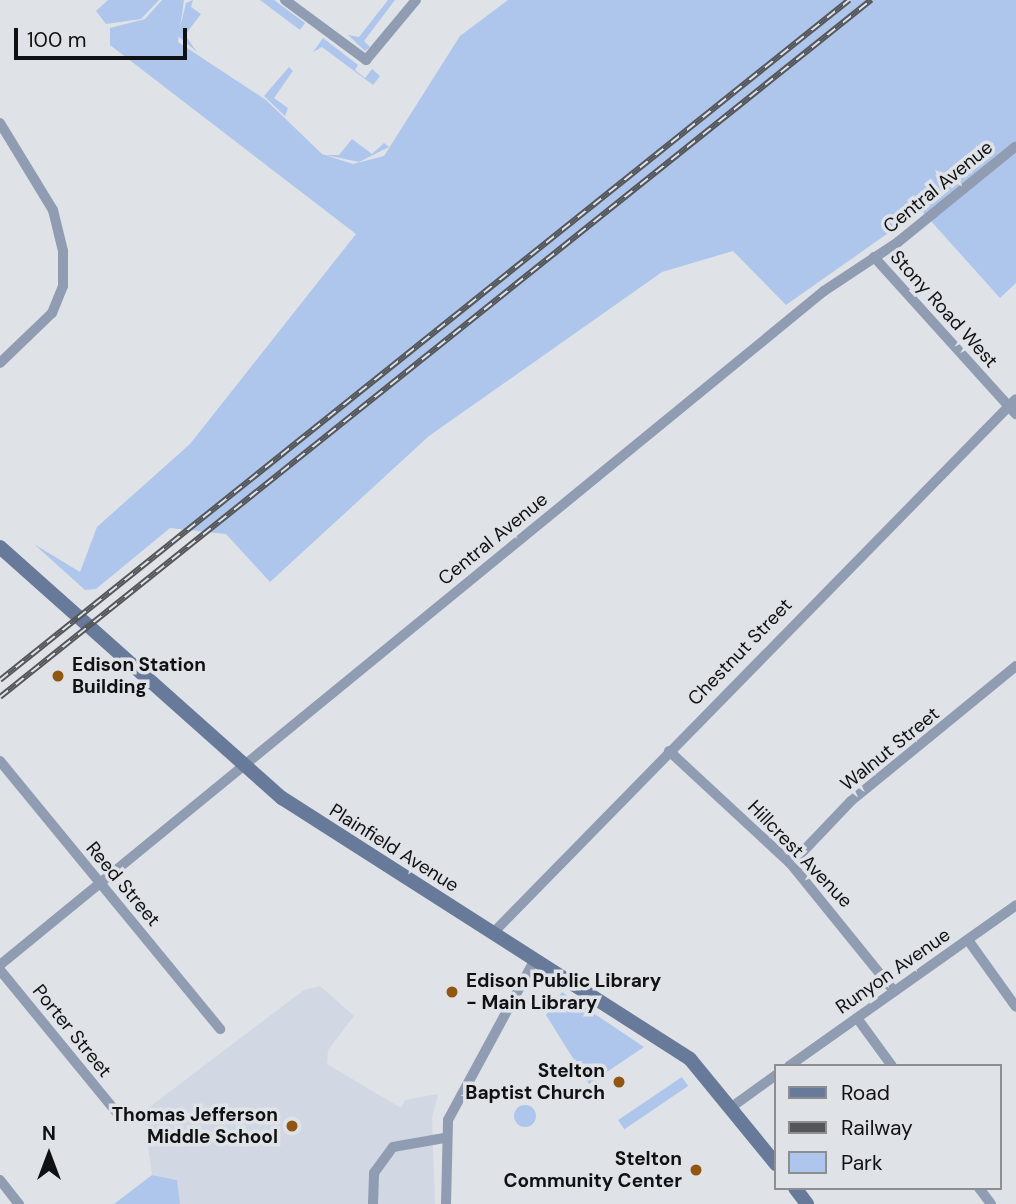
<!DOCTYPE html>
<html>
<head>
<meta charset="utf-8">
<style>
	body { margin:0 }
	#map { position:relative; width:1016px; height:1204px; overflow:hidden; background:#dfe2e7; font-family:"DM Sans",sans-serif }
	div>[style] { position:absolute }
	.built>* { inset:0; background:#d1d8e3 }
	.green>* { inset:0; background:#aec6ec; transform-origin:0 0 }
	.round { border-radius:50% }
	.street>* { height:10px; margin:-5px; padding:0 5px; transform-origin:5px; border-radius:5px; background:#8f9cb1 }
	.secondary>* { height:14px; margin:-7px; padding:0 7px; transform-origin:7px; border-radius:7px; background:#677a99 }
	.rail>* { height:6px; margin-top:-3px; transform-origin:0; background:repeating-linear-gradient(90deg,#dfe2e7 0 10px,#555659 0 20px); box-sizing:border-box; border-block:2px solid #555659 }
	.dots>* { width:19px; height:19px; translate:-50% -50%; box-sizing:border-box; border:4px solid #dfe2e7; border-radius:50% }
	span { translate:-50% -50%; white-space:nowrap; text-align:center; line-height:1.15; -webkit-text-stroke:7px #dfe2e7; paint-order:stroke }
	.street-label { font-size:19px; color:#101112 }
	.poi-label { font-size:19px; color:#101112; font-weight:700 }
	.left { translate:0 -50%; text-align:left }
	.right { translate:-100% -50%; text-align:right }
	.legend { position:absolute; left:774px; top:1064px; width:228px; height:126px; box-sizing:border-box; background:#dfe2e7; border:2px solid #8c8e92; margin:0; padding:9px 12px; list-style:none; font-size:21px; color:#101112 }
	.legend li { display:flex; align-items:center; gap:14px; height:35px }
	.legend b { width:35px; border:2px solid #8c8e92 }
	.north { position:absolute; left:14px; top:1120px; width:70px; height:70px; -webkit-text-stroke:5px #dfe2e7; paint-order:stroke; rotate:0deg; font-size:19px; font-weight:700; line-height:28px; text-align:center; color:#101112 }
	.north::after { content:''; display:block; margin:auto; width:24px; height:32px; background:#101112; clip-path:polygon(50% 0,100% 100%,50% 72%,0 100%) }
	.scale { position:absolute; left:14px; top:28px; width:173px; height:32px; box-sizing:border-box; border:4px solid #101112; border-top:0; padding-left:9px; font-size:21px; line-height:24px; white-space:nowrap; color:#101112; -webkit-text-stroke:5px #dfe2e7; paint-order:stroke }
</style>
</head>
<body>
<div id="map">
	<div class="built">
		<div style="clip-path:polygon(320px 986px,354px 1016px,328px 1050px,327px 1064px,401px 1108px,405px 1100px,438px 1094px,432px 1118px,435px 1204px,180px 1204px,177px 1180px,152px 1175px,143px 1112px,304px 990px)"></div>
	</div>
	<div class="green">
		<div style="clip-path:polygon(108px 0,159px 0,141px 19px,106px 24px,96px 11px)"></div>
		<div style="clip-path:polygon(162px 0,184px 0,178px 42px,266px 100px,322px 154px,353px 164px,384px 156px,460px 36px,508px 0,1016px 0,1016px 283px,1000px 298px,921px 210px,786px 305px,733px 251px,662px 272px,429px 436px,270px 582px,226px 534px,170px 528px,96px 589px,85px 590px,34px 544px,80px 572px,97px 527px,190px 444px,356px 234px,110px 45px,110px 28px,145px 19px)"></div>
		<div style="clip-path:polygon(193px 0,191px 7px,201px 14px,185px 35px,197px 52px,178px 36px,186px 3px)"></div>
		<div style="clip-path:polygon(260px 0,274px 0,305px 23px,300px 30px)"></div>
		<div style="clip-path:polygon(388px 0,395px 0,364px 41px,370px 47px,365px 51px,348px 35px,359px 37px)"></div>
		<div style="clip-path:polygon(323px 38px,358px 65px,355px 70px,365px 78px,372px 69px,380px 76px,373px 85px,322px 47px,313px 52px)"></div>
		<div style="clip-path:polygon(289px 67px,293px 71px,274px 98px,288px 108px,285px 116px,264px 96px)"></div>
		<div style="clip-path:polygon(352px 139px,372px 154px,384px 143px,389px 147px,359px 162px,326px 155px,339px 155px)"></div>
		<div style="clip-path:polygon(562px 992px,644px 1047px,589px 1084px,546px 1015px)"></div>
		<div style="left:682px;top:1077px;width:11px;height:77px;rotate:56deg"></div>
		<div class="round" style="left:514px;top:1105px;width:22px;height:22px"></div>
		<div style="clip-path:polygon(152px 1175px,177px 1180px,180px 1204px,114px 1204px)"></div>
	</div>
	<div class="street">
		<div style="left:285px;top:0;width:101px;rotate:36.5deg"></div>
		<div style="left:366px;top:60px;width:78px;rotate:-50.2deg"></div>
		<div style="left:0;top:123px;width:102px;rotate:58.7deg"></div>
		<div style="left:53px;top:210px;width:42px;rotate:76.3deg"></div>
		<div style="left:63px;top:251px;width:35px;rotate:90deg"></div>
		<div style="left:63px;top:286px;width:29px;rotate:112deg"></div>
		<div style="left:52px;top:313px;width:72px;rotate:136.1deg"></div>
		<div style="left:874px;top:257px;width:212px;rotate:47.9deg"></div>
		<div style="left:669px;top:751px;width:166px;rotate:42.8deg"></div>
		<div style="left:791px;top:864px;width:164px;rotate:51deg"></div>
		<div style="left:0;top:761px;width:347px;rotate:50.6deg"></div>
		<div style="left:791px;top:864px;width:87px;rotate:-46.4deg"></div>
		<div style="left:851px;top:801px;width:213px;rotate:-39.3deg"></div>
		<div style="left:493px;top:933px;width:747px;rotate:-45.6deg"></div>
		<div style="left:968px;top:940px;width:82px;rotate:54.4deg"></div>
		<div style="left:0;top:965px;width:1065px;rotate:-39.28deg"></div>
		<div style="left:824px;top:291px;width:89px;rotate:-33.5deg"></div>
		<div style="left:898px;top:242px;width:151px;rotate:-39.1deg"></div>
		<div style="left:0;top:970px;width:185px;rotate:50.7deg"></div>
		<div style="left:857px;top:1018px;width:59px;rotate:53.9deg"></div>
		<div style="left:789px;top:1066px;width:278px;rotate:-35.3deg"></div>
		<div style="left:733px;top:1106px;width:53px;rotate:-35.8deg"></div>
		<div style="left:0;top:1180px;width:31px;rotate:52deg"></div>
		<div style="left:979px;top:1188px;width:20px;rotate:53deg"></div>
		<div style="left:373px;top:1204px;width:31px;rotate:-88deg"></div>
		<div style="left:374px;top:1173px;width:32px;rotate:-54deg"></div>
		<div style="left:393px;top:1147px;width:52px;rotate:-10deg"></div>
		<div style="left:446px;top:1204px;width:84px;rotate:-88.6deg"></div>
		<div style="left:448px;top:1120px;width:183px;rotate:-61.6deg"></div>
	</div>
	<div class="secondary">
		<div style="left:0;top:547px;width:378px;rotate:41.7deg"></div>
		<div style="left:282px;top:798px;width:484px;rotate:32.6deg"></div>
		<div style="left:690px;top:1059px;width:136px;rotate:50.7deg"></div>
		<div style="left:795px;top:1188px;width:20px;rotate:53deg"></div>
	</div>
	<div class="rail">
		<div style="left:0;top:680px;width:1088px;rotate:-38.69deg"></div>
		<div style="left:0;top:697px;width:1116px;rotate:-38.67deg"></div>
	</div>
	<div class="dots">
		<div style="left:58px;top:676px;background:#905612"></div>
		<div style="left:452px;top:992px;background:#905612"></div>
		<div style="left:619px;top:1082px;background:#905612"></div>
		<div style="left:292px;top:1126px;background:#905612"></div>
		<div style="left:696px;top:1170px;background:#905612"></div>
	</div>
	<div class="street-label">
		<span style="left:938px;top:187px;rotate:-39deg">Central Avenue</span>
		<span style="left:944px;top:309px;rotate:48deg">Stony Road West</span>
		<span style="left:493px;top:539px;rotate:-39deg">Central Avenue</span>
		<span style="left:740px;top:652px;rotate:-46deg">Chestnut Street</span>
		<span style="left:890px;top:749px;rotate:-39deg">Walnut Street</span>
		<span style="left:394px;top:848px;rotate:32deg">Plainfield Avenue</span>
		<span style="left:800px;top:854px;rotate:46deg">Hillcrest Avenue</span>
		<span style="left:123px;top:884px;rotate:50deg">Reed Street</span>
		<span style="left:893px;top:971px;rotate:-35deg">Runyon Avenue</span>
		<span style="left:72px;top:1031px;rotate:51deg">Porter Street</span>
	</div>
	<div class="poi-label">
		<span class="left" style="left:72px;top:676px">Edison Station<br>Building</span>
		<span class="left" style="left:466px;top:992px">Edison Public Library<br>- Main Library</span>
		<span class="right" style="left:605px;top:1082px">Stelton<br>Baptist Church</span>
		<span class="right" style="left:278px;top:1126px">Thomas Jefferson<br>Middle School</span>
		<span class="right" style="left:682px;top:1170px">Stelton<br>Community Center</span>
	</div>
	<ul class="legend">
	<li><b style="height:9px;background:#677a99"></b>Road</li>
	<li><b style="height:9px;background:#555659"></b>Railway</li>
	<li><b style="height:19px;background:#aec6ec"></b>Park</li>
	</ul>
	<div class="north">N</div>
	<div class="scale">100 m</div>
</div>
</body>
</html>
